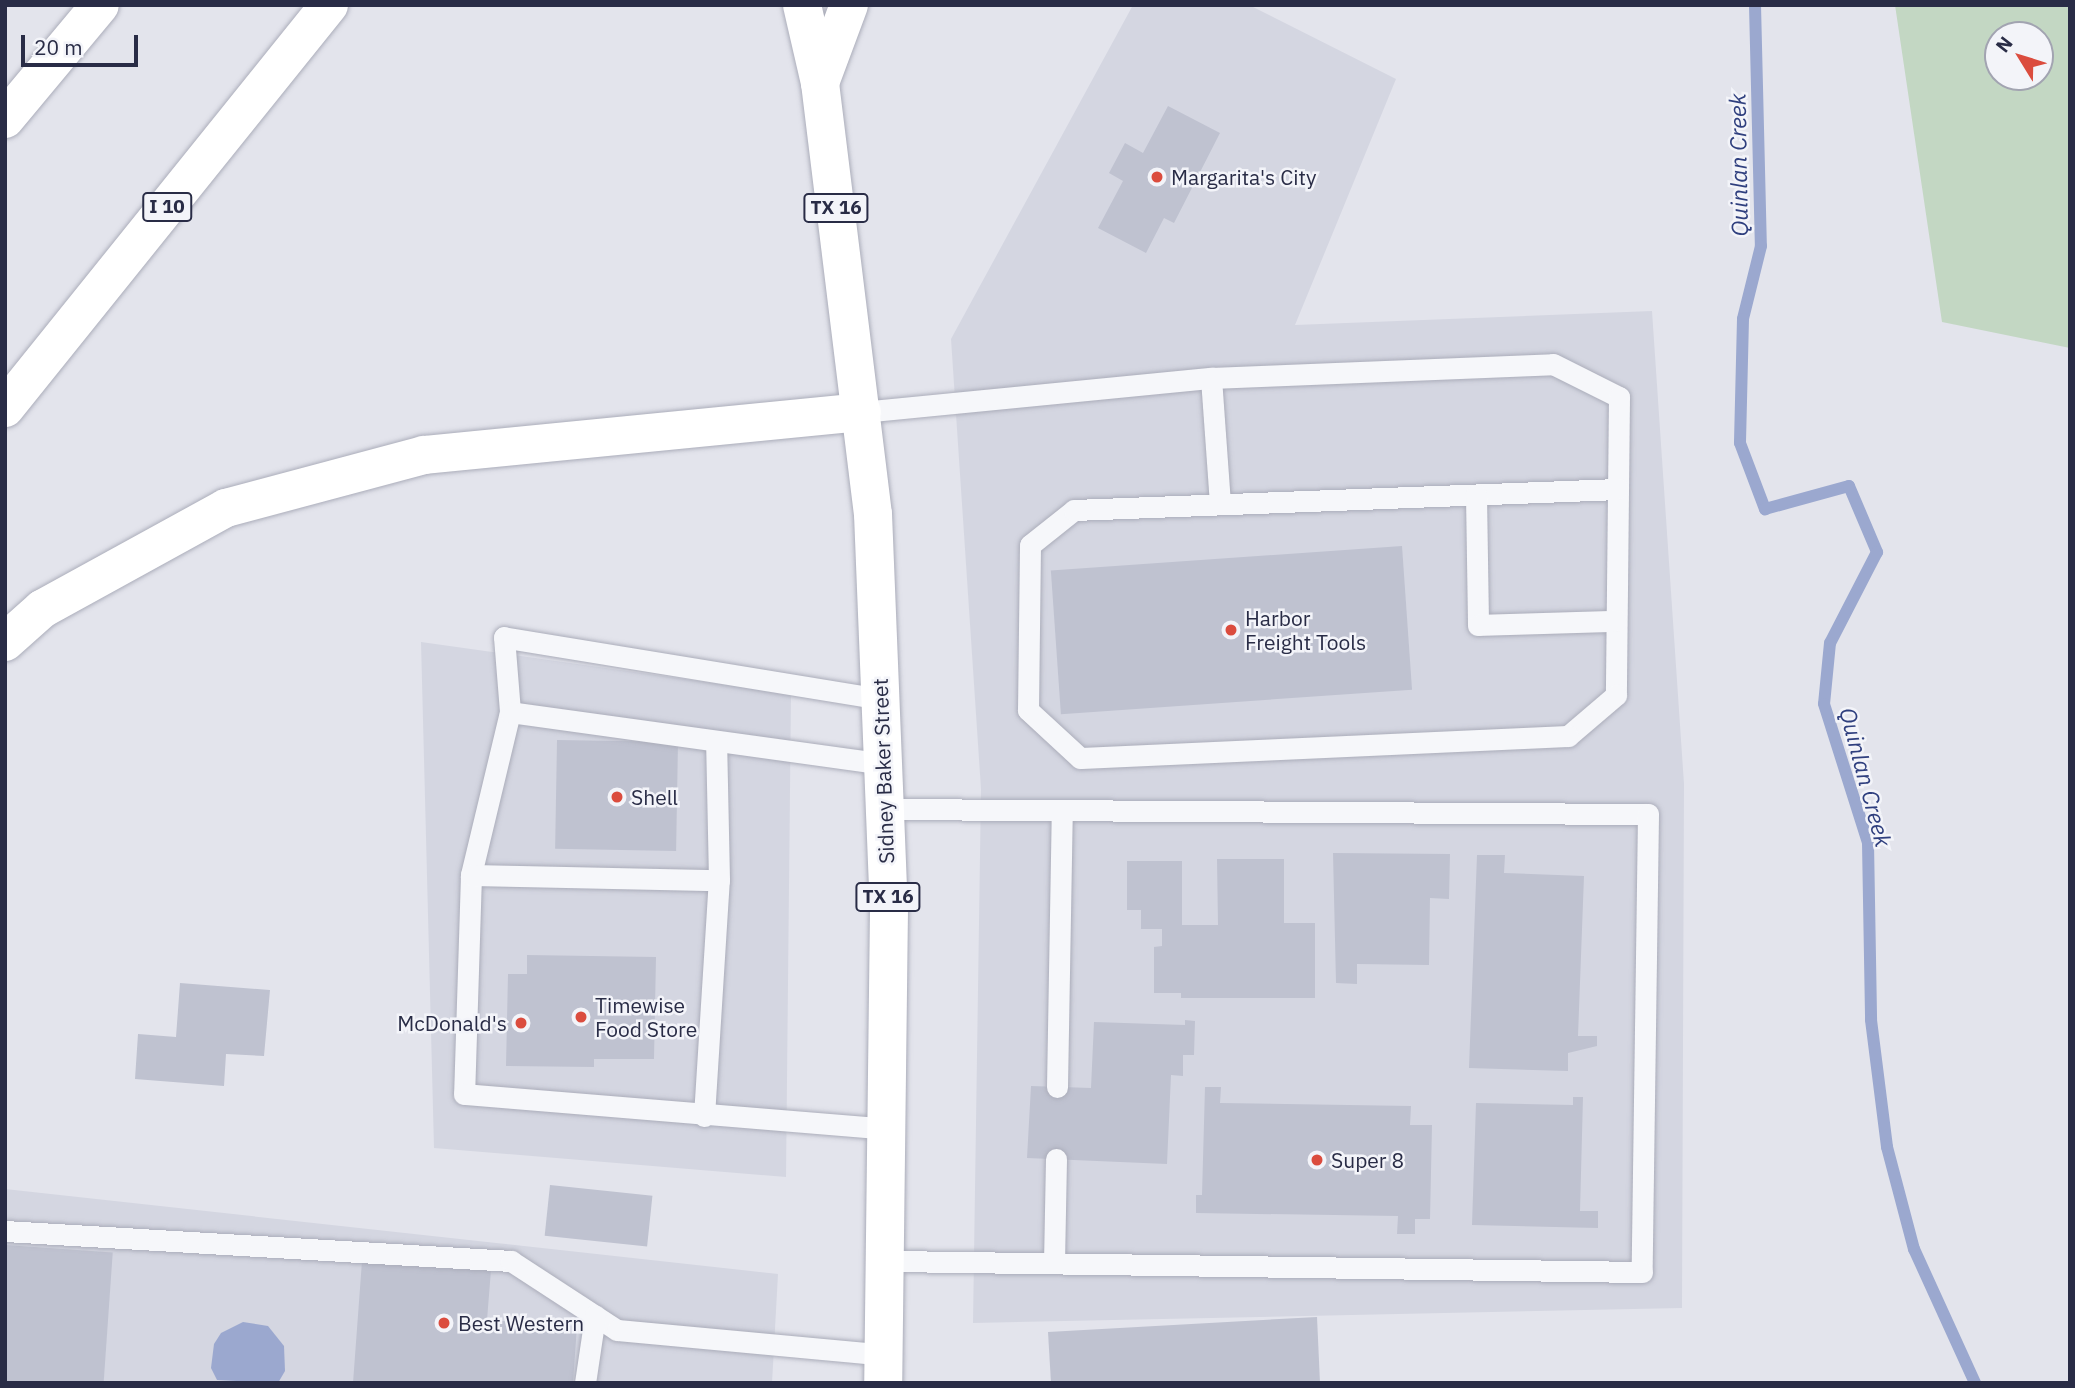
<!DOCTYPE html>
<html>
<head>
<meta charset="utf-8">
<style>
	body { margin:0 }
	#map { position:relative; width:2075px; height:1388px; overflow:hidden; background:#e3e4ec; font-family:"IBM Plex Sans",sans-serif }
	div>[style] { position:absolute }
	.built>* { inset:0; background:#d4d6e1 }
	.green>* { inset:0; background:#c3d7c3 }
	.water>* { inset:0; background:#9ba8cf }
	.stream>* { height:12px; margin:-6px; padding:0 6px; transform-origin:6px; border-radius:6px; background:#9ba8cf }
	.building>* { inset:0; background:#bfc2d0; transform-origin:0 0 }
	.roads { filter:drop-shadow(0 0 2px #abadba) drop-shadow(0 0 2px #abadba) }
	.service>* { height:21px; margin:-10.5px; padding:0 10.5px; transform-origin:10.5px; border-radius:10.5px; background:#f6f7fa }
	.primary>* { height:38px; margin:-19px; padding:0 19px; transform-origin:19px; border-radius:19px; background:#fff }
	.motorway>* { height:38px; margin:-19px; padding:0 19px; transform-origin:19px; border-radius:19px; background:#fff }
	.dots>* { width:19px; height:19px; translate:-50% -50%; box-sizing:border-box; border:4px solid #f3f4f9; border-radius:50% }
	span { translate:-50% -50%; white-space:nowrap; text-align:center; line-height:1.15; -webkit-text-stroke:5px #f3f4f9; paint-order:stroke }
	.shield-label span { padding:2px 5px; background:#f3f4f9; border:2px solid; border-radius:5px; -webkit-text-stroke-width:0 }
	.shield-label { font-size:19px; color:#292c46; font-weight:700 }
	.poi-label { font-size:21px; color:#292c46 }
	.left { translate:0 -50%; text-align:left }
	.right { translate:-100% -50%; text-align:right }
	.street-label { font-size:21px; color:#292c46 }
	.water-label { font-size:23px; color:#2f3f7e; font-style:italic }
	.frame { position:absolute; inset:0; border:7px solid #292c46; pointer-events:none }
	.north { position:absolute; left:1984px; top:21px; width:70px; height:70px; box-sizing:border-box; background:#f3f4f9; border:2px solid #a2a4b1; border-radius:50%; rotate:308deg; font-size:19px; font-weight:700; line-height:28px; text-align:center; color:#292c46 }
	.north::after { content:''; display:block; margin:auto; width:24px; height:32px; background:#db4c3e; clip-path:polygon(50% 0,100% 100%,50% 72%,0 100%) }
	.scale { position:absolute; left:21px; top:35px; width:117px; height:32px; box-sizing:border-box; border:4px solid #292c46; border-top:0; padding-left:9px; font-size:21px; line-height:24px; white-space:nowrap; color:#292c46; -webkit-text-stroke:5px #f3f4f9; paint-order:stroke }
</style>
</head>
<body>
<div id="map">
	<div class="built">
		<div style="clip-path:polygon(1133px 5px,1249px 5px,1396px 79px,1295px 325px,1652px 311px,1684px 784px,1682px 1308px,973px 1323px,981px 789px,951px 339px)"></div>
		<div style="clip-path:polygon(421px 642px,791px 694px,786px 1177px,434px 1148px)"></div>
		<div style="clip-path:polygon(5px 1189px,778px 1274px,772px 1383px,5px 1383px)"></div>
	</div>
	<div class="green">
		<div style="clip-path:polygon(evenodd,1895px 5px,2070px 5px,2070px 348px,1942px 322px,1895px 5px,1998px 35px,2040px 35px,2040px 77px,1998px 77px,1998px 35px)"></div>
	</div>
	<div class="water">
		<div style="clip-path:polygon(243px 1322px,268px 1326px,284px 1346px,285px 1371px,278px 1383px,217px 1380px,211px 1368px,214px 1344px,221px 1333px)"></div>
	</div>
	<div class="stream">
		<div style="left:1755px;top:5px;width:241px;rotate:88.6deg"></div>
		<div style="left:1761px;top:246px;width:75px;rotate:103.9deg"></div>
		<div style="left:1743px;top:319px;width:124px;rotate:91.4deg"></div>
		<div style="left:1740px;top:443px;width:71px;rotate:69.3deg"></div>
		<div style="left:1765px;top:509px;width:87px;rotate:-15.3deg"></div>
		<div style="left:1849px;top:486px;width:72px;rotate:67deg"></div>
		<div style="left:1877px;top:552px;width:102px;rotate:117.3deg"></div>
		<div style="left:1830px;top:643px;width:61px;rotate:95.6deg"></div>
		<div style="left:1824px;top:704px;width:146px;rotate:72.4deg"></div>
		<div style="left:1868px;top:843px;width:177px;rotate:89deg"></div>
		<div style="left:1871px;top:1020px;width:128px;rotate:82.8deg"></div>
		<div style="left:1887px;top:1147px;width:106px;rotate:75.2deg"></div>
		<div style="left:1914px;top:1249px;width:147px;rotate:65.5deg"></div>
	</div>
	<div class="building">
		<div style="clip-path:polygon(1168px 106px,1220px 133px,1174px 223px,1164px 218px,1146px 253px,1098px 228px,1123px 181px,1109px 173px,1125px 143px,1143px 153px)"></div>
		<div style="left:1402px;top:546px;width:144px;height:352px;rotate:86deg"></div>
		<div style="left:678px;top:742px;width:109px;height:121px;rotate:91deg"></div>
		<div style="clip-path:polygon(1333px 853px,1450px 854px,1449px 899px,1430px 898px,1429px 965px,1357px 964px,1357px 984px,1336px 983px)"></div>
		<div style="clip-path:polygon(1477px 855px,1505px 855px,1504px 873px,1584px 876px,1578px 1036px,1597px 1036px,1597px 1046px,1568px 1053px,1568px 1071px,1469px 1068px)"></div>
		<div style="clip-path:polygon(1217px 859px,1284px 859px,1284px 923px,1315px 923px,1315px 998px,1181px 998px,1181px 993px,1154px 993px,1154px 947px,1162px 946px,1162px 929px,1141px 929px,1141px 910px,1127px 910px,1127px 861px,1182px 861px,1182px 925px,1218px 925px)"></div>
		<div style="clip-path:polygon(527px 955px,656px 957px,654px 1059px,594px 1059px,594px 1067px,506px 1066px,508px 974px,527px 974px)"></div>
		<div style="clip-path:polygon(180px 983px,270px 990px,264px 1056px,226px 1054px,224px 1086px,135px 1079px,138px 1034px,176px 1037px)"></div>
		<div style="clip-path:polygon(1185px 1020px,1195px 1021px,1194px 1055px,1183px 1055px,1183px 1076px,1171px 1075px,1167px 1164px,1027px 1158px,1031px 1086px,1091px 1088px,1094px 1022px,1185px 1025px)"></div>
		<div style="clip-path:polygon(1205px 1087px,1221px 1087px,1220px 1103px,1411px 1106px,1410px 1125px,1432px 1125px,1430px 1219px,1415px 1219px,1415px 1234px,1397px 1234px,1398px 1216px,1196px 1213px,1196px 1195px,1202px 1195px)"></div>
		<div style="clip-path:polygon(1573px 1097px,1583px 1097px,1580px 1211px,1598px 1211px,1598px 1228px,1472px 1225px,1476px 1103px,1573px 1105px)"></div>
		<div style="left:550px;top:1185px;width:103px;height:51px;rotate:6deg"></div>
		<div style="left:5px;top:1245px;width:108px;height:138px;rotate:4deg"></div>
		<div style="clip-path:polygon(362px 1261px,491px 1270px,487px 1320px,577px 1326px,573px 1383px,353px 1383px)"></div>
		<div style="clip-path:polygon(1317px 1317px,1320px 1383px,1051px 1383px,1048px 1332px)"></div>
	</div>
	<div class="roads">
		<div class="service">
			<div style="left:1211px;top:378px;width:126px;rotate:85.9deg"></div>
			<div style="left:862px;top:412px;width:351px;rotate:-5.6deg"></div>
			<div style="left:1211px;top:378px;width:342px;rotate:-2.3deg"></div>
			<div style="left:1553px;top:364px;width:74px;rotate:26.6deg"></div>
			<div style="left:1619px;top:397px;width:298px;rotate:90.6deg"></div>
			<div style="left:1616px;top:695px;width:63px;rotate:139.5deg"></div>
			<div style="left:1568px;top:736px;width:488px;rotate:177.4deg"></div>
			<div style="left:1080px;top:758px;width:71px;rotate:-137.3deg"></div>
			<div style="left:1028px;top:710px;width:165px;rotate:-89.3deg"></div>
			<div style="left:1030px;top:545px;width:56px;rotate:-38.5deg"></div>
			<div style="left:1074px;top:510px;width:544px;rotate:-2.21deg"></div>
			<div style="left:1476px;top:495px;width:130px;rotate:89.1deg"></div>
			<div style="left:1478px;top:625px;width:138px;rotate:-1.7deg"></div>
			<div style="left:881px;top:699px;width:382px;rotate:-170.7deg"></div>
			<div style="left:504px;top:637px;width:75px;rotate:85.4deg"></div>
			<div style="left:510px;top:712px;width:168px;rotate:103.5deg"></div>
			<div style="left:471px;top:875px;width:219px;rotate:91.8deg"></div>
			<div style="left:464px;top:1094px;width:426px;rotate:4.7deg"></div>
			<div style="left:510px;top:712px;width:377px;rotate:7.9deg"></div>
			<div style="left:885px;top:809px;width:763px;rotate:0.38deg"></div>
			<div style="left:1648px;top:814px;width:458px;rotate:90.8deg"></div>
			<div style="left:1642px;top:1272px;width:754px;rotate:-179.16deg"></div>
			<div style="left:471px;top:875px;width:248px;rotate:1.2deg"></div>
			<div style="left:1057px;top:1087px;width:277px;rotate:-89deg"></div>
			<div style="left:704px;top:1116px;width:236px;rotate:-86.4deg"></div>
			<div style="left:719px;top:880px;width:138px;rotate:-91.2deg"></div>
			<div style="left:5px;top:1231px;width:507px;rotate:3.39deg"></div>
			<div style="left:511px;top:1261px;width:126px;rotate:33.1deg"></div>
			<div style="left:617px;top:1330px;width:269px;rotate:5.3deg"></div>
			<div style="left:1054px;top:1263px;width:104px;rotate:-88.9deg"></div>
			<div style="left:585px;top:1383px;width:68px;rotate:-81.5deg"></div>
		</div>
		<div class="primary">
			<div style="left:802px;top:5px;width:80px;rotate:77deg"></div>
			<div style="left:820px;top:83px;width:434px;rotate:83deg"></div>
			<div style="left:873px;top:514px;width:395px;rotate:87.7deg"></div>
			<div style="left:889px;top:909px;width:474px;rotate:90.7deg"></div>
		</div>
		<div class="motorway">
			<div style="left:820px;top:83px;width:83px;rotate:-69.6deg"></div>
			<div style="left:5px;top:119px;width:148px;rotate:-50.2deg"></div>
			<div style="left:5px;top:408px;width:517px;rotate:-51.2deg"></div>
			<div style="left:5px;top:642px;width:50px;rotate:-41.7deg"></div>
			<div style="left:42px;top:609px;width:210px;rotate:-28.8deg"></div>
			<div style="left:226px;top:508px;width:205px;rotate:-15deg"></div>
			<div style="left:424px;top:455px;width:440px;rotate:-5.6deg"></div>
		</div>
	</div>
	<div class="dots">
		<div style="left:1157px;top:177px;background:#db4c3e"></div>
		<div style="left:1231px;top:630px;background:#db4c3e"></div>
		<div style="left:617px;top:797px;background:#db4c3e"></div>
		<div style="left:581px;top:1017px;background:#db4c3e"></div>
		<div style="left:521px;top:1023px;background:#db4c3e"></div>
		<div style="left:1317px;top:1160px;background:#db4c3e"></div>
		<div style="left:444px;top:1323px;background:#db4c3e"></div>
	</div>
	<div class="shield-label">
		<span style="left:167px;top:207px">I 10</span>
		<span style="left:836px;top:208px">TX 16</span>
		<span style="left:888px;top:897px">TX 16</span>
	</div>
	<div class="poi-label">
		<span class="left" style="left:1171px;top:177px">Margarita's City</span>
		<span class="left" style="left:1245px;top:630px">Harbor<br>Freight Tools</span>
		<span class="left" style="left:631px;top:797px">Shell</span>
		<span class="left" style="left:595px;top:1017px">Timewise<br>Food Store</span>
		<span class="right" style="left:507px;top:1023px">McDonald's</span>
		<span class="left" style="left:1331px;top:1160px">Super 8</span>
		<span class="left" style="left:458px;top:1323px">Best Western</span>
	</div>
	<div class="street-label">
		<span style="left:883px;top:771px;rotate:-92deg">Sidney Baker Street</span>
	</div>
	<div class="water-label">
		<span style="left:1738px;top:165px;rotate:-91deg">Quinlan Creek</span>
		<span style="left:1866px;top:777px;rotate:75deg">Quinlan Creek</span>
	</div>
	<div class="frame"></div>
	<div class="north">N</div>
	<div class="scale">20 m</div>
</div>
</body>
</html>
